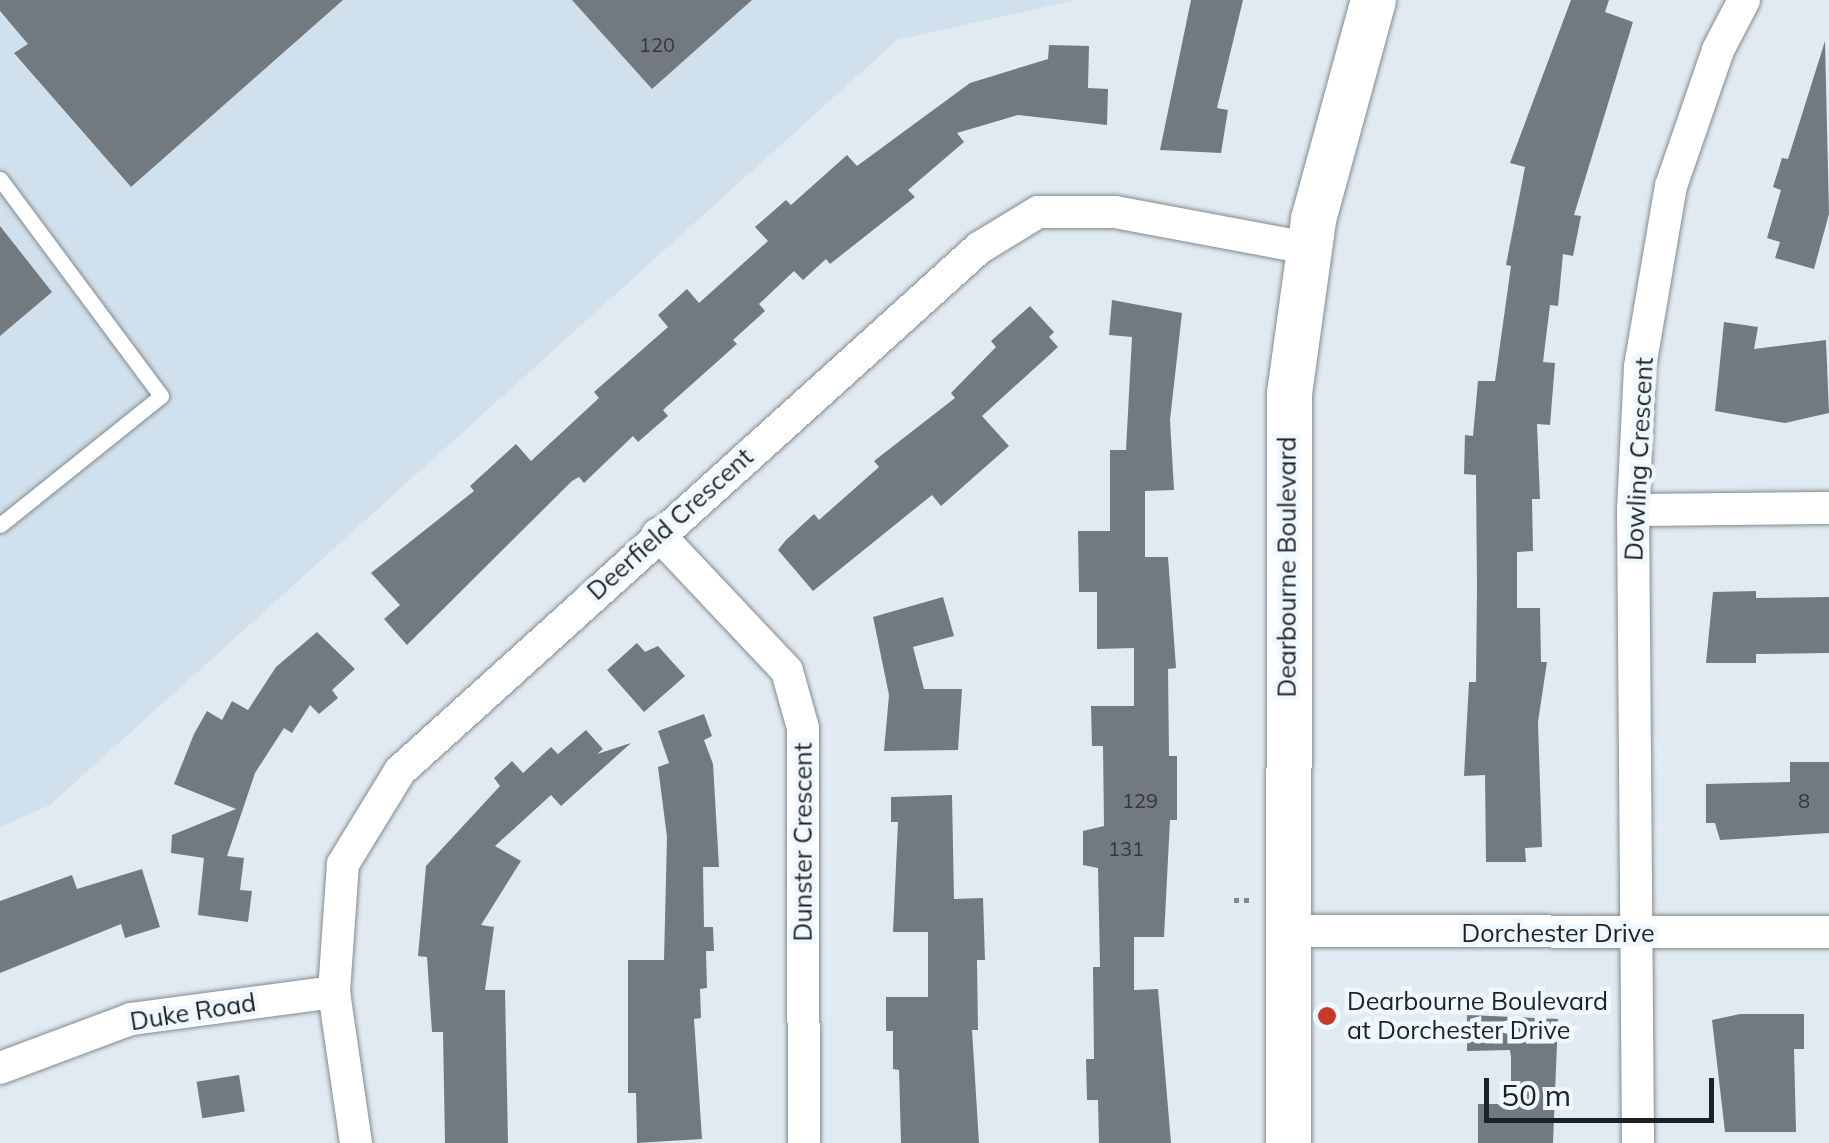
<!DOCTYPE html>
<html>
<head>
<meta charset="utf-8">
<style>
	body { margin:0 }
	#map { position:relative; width:1829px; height:1143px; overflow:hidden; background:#e1eaf1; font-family:Mulish,sans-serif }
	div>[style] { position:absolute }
	.built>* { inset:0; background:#d0e0ec }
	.building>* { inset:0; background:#727a80; transform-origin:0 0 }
	.path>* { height:5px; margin-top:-2.5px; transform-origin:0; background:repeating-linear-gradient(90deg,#82888d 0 5px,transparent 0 10px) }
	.roads { filter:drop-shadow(0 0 2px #828b91) drop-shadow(0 0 2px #828b91) }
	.lane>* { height:15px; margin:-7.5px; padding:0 7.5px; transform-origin:7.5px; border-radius:7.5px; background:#fff }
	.street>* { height:32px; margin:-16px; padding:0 16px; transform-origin:16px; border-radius:16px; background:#fff }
	.secondary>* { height:45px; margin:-22.5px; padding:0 22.5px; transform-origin:22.5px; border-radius:22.5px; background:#fff }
	.dots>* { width:28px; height:28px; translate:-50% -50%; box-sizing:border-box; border:5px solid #eff8ff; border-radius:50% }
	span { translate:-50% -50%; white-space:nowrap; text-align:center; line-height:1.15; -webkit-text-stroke:9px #eff8ff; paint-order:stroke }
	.number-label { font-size:20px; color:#33373a }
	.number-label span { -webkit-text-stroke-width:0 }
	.street-label { font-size:25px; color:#1e2123 }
	.poi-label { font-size:25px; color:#1e2123 }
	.left { translate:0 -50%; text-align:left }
	.scale { position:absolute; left:1484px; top:1078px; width:230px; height:45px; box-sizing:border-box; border:5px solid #1e2123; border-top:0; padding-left:12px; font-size:30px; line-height:35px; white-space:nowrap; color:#1e2123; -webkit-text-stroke:8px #eff8ff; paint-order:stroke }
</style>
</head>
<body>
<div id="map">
	<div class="built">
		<div style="clip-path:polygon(0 0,1077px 0,897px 40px,50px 805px,0 827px)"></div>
	</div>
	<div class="building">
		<div style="clip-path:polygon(0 0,343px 0,131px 187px,14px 53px,28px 44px,0 11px)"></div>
		<div style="clip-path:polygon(572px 0,752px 0,652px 89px)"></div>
		<div style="clip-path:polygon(1191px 0,1243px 0,1217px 108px,1228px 110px,1221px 153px,1160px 150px)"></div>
		<div style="clip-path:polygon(1571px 0,1609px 0,1605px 12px,1633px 22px,1574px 215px,1581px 216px,1573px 256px,1563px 254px,1558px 306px,1550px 305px,1543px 362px,1555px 363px,1550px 425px,1537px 424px,1540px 499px,1532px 499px,1533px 551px,1517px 552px,1517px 608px,1540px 608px,1541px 662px,1547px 662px,1538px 722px,1542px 847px,1525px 848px,1526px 862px,1486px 862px,1485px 775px,1464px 776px,1469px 682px,1476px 682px,1477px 586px,1476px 475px,1464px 474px,1465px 435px,1473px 436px,1478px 381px,1495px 381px,1511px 266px,1506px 265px,1525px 167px,1510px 163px)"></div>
		<div style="clip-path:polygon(1825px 41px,1829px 214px,1814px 269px,1775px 258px,1780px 242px,1767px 238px,1781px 190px,1773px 187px,1782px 158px,1788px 159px)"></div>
		<div style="clip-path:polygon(1049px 45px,1089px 46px,1088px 88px,1108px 89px,1107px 125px,1018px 115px,957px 133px,964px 142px,908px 190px,915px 197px,830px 264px,826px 259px,803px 280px,794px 271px,759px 304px,765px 311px,733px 340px,737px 344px,663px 410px,668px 416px,638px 442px,633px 436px,584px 483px,579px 477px,572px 481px,407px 645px,384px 619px,400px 605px,371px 573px,474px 491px,470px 486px,516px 444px,531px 461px,599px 398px,594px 392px,668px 327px,658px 315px,687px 289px,699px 303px,768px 241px,755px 227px,786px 200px,791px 205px,847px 155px,857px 166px,970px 83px,1048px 59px)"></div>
		<div style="clip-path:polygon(0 226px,52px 292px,0 336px)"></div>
		<div style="clip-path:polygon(1112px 300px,1182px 313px,1170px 420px,1174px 490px,1145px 491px,1145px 557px,1168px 557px,1176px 668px,1168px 669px,1169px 756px,1177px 756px,1177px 820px,1170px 820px,1164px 937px,1134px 937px,1134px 990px,1158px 989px,1171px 1143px,1099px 1143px,1098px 1100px,1087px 1100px,1086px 1059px,1094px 1059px,1093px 967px,1100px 967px,1098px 868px,1083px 865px,1083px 831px,1104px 826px,1103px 746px,1092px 746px,1091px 706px,1134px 706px,1134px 648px,1097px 649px,1097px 592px,1079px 592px,1078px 531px,1110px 531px,1110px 450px,1126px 450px,1132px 337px,1109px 335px)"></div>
		<div style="clip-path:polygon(1030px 306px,1054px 332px,1049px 337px,1058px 347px,982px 416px,1009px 446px,941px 506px,932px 495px,813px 591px,778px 550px,786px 540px,814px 514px,819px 520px,879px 467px,874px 461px,955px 398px,951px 393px,996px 347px,991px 341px)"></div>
		<div style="clip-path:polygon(1724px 322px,1758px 327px,1754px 349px,1826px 340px,1829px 413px,1785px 423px,1715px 411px)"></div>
		<div style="clip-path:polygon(1756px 591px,1756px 598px,1829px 597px,1829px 653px,1756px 654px,1756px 663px,1706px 663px,1713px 592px)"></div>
		<div style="clip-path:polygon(943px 597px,954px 636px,913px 647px,924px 689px,962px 689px,958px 750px,884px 751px,889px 695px,873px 617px)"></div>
		<div style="clip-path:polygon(317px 632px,355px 669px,332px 690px,338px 698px,319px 714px,310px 705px,292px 733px,284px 728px,255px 773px,227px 856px,244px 858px,240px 890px,252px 891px,248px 922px,198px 915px,204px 858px,171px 853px,172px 835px,236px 809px,174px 784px,194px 734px,207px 711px,222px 720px,232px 701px,248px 710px,276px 667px)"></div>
		<div style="clip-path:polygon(637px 643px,645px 652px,658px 646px,685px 676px,644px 712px,607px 670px)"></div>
		<div style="clip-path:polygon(704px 714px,712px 736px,704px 740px,713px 764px,719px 867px,703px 867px,704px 927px,713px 927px,714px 951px,706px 951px,707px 988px,700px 989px,701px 1018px,694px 1019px,702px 1139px,637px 1143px,636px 1093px,628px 1093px,628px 960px,664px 960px,667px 837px,658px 767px,669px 763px,658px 731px)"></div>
		<div style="clip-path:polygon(586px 730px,603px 749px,597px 754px,631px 743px,561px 806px,551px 795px,495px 846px,521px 861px,481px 925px,494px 927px,485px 990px,505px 990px,508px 1143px,445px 1143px,443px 1032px,432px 1032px,427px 957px,418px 956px,426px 866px,500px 786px,494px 778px,512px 761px,523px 773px,551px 747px,558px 754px)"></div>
		<div style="clip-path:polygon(1790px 762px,1829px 762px,1829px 833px,1720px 840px,1715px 823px,1706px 823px,1706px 784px,1790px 782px)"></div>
		<div style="clip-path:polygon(952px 795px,954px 899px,983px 898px,985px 960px,977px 960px,978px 1030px,972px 1030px,979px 1143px,901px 1143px,899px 1070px,893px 1069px,893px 1031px,886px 1031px,886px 997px,928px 997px,928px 932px,893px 932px,898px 822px,891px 822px,891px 797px)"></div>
		<div style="clip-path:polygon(142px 869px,160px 927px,125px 938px,121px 924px,0 973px,0 901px,72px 875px,77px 889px)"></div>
		<div style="clip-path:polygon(1740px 1014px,1804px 1014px,1804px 1049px,1794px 1049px,1796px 1132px,1725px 1132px,1712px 1020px)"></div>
		<div style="clip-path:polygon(1467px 1015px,1558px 1019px,1553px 1143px,1478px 1143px,1478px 1104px,1511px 1104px,1511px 1058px,1510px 1050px,1467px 1051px)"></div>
		<div style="left:239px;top:1075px;width:37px;height:43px;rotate:81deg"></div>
	</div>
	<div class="path">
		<div style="left:1234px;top:900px;width:19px"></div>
	</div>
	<div class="roads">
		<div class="lane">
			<div style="left:0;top:179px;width:270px;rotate:53.4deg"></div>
			<div style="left:161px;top:396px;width:206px;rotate:141.3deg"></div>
		</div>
		<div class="street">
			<div style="left:1633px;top:510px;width:196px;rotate:-0.6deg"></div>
			<div style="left:658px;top:534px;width:188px;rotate:46.7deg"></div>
			<div style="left:787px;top:671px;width:59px;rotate:74.3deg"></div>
			<div style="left:803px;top:728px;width:415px;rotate:89.9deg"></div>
			<div style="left:1287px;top:931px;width:542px;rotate:0.11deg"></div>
			<div style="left:0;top:1068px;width:140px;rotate:-20.5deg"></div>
			<div style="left:131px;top:1019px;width:205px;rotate:-7.6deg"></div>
			<div style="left:356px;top:1143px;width:153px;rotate:-98.3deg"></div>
			<div style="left:334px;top:992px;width:128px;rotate:-86deg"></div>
			<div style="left:343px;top:864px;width:109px;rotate:-58.5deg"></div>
			<div style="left:400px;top:771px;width:780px;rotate:-42.09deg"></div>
			<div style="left:979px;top:248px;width:69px;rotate:-31.4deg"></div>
			<div style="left:1038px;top:212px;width:77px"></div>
			<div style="left:1115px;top:212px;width:196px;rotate:10.6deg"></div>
			<div style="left:1638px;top:1143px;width:633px;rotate:-90.45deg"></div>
			<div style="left:1633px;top:510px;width:143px;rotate:-87.2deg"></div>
			<div style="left:1640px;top:367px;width:184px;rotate:-80.3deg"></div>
			<div style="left:1671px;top:186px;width:144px;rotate:-70.9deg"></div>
			<div style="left:1718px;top:50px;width:56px;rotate:-62.5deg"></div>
		</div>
		<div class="secondary">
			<div style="left:1288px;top:1143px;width:750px;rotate:-89.92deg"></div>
			<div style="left:1289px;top:393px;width:176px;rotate:-82.1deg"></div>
			<div style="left:1313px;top:219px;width:227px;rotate:-74.7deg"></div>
		</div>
	</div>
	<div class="dots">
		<div style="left:1327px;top:1016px;background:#c6392a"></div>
	</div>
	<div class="number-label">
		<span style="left:657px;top:44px">120</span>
		<span style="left:1140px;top:800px">129</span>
		<span style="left:1804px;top:800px">8</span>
		<span style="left:1126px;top:848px">131</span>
	</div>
	<div class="street-label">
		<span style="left:1639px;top:459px;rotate:-87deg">Dowling Crescent</span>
		<span style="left:670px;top:524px;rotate:-42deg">Deerfield Crescent</span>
		<span style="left:1287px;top:567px;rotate:-90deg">Dearbourne Boulevard</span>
		<span style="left:803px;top:842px;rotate:-90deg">Dunster Crescent</span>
		<span style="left:1558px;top:933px">Dorchester Drive</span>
		<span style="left:193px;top:1012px;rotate:-9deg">Duke Road</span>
	</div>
	<div class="poi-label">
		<span class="left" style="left:1347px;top:1016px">Dearbourne Boulevard<br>at Dorchester Drive</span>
	</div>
	<div class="scale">50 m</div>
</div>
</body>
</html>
